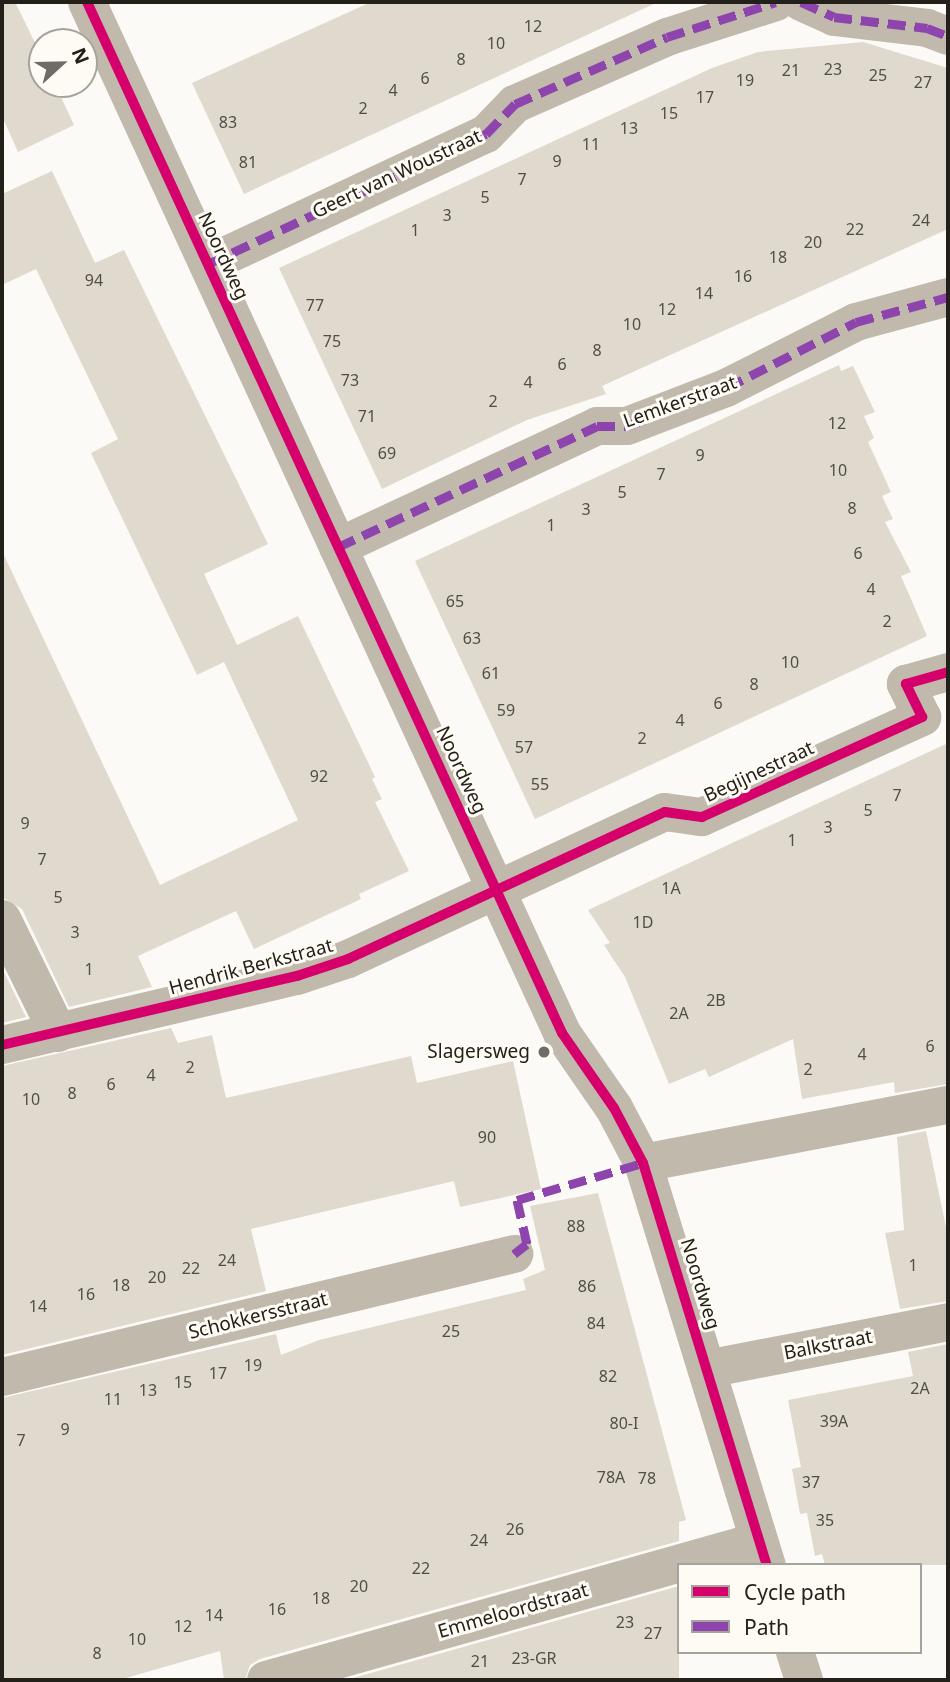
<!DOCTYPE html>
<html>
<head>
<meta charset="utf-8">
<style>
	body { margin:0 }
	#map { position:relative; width:950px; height:1682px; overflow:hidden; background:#fcfaf7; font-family:"Noto Sans",sans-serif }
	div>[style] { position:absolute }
	.building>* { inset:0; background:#e0d9cd }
	.minor>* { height:38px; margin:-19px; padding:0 19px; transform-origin:19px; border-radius:19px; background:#c0b9ac }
	.quiet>* { height:9px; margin-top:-4.5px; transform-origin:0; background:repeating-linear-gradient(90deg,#8e44ad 0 18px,transparent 0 27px) }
	.cycleway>* { height:10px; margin:-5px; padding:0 5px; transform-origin:5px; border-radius:5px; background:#d6006c }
	.dots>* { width:19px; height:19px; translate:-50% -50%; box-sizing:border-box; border:4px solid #fefbf5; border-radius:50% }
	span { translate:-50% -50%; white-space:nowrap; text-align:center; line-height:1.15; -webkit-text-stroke:6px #fefbf5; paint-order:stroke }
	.number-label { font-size:16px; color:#524e47 }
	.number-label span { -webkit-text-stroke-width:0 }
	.street-label { font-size:19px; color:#23201a }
	.poi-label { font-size:19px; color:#23201a }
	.right { translate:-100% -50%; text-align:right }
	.frame { position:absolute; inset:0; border:4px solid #23201a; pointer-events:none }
	.legend { position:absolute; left:677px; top:1563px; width:245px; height:91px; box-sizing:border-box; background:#fefbf5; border:2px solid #a6a39d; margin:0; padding:9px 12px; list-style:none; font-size:21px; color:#23201a }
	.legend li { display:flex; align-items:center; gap:14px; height:35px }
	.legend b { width:35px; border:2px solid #a6a39d }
	.north { position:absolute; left:28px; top:28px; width:70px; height:70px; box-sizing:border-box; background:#fefbf5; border:2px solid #a6a39d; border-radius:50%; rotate:68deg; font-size:19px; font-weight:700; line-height:28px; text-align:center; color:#23201a }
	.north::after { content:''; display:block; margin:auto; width:24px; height:32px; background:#6f6c67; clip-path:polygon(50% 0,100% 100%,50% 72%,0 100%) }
</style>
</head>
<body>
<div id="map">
	<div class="building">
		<div style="clip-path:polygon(2px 2px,15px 2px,42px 57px,42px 84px,55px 84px,74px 125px,18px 152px,2px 116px)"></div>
		<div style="clip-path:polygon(371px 2px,658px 2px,244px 194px,192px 83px)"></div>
		<div style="clip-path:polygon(863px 42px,948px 68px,948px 229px,602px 386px,606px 394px,527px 420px,382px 489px,279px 268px,712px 68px,758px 52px)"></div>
		<div style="clip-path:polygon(52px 171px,95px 263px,124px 250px,268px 544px,204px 574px,237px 645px,298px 616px,375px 777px,372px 779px,382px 799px,375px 802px,409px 871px,359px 894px,361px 899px,254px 949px,236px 911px,138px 956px,152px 987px,69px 1007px,22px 909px,2px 897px,2px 551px,160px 885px,298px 820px,224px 662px,197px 675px,91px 453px,118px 439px,36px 269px,2px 285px,2px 194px)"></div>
		<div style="clip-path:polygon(839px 365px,841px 371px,853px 366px,875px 412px,864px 416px,874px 438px,868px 442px,891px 492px,882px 496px,893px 519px,885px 522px,911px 572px,901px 576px,927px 636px,535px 819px,415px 561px)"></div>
		<div style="clip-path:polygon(948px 743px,948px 1084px,895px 1093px,894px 1082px,802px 1099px,793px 1039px,709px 1077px,705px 1069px,669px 1084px,625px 977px,604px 945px,610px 943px,588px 910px)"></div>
		<div style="clip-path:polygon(2px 968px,26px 1017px,2px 1023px)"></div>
		<div style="clip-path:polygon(171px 1028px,178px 1043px,212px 1035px,226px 1098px,411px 1056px,417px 1083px,513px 1061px,541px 1189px,460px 1207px,454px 1181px,251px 1229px,266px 1291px,2px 1355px,2px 1066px)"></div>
		<div style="clip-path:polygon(926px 1131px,948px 1237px,948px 1301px,900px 1309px,885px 1233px,904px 1230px,897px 1137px)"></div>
		<div style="clip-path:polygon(598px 1193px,686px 1520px,679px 1522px,679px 1541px,260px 1659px,250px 1665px,245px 1680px,224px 1680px,220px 1651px,119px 1680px,2px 1680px,2px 1398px,276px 1334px,281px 1355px,319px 1340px,526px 1290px,523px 1279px,545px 1270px,530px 1206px)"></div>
		<div style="clip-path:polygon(948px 1344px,948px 1565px,825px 1565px,822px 1554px,815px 1556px,807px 1513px,800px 1514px,792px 1469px,801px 1467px,788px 1400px,913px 1376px,908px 1352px)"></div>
		<div style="clip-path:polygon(679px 1586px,679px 1680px,346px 1680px)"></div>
	</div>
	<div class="minor">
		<div style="left:87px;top:2px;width:1135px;rotate:65.26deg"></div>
		<div style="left:562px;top:1033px;width:91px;rotate:55.3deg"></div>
		<div style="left:614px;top:1108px;width:62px;rotate:62.2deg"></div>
		<div style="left:643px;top:1163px;width:421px;rotate:72.9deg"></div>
		<div style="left:801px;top:2px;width:36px;rotate:24deg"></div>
		<div style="left:834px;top:17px;width:94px;rotate:6.7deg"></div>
		<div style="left:927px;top:28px;width:22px;rotate:21deg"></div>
		<div style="left:208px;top:264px;width:307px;rotate:-25.1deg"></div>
		<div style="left:486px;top:134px;width:42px;rotate:-46deg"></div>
		<div style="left:515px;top:104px;width:166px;rotate:-23.8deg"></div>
		<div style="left:667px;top:37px;width:114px;rotate:-17.8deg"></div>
		<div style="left:338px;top:547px;width:286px;rotate:-25deg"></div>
		<div style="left:597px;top:426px;width:30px"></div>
		<div style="left:627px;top:426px;width:106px;rotate:-21deg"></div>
		<div style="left:726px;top:388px;width:146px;rotate:-26.9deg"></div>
		<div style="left:856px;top:322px;width:95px;rotate:-15.2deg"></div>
		<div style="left:2px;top:919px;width:127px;rotate:63.8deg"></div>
		<div style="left:2px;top:1045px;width:303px;rotate:-13.2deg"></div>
		<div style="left:297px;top:976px;width:54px;rotate:-18.4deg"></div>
		<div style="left:348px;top:959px;width:349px;rotate:-24.9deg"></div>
		<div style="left:665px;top:812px;width:37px;rotate:8deg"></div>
		<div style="left:702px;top:817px;width:242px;rotate:-24.4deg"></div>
		<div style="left:922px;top:717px;width:37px;rotate:-116deg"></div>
		<div style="left:906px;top:684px;width:44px;rotate:-15.9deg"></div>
		<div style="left:643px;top:1163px;width:310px;rotate:-10.8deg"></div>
		<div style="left:707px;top:1369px;width:246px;rotate:-11deg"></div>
		<div style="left:2px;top:1377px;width:527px;rotate:-13.51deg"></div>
		<div style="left:795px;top:1652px;width:29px;rotate:72deg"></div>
		<div style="left:266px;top:1680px;width:512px;rotate:-15.75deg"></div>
	</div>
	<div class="quiet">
		<div style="left:801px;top:2px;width:36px;rotate:24deg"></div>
		<div style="left:834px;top:17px;width:94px;rotate:6.7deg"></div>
		<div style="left:927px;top:28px;width:22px;rotate:21deg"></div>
		<div style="left:208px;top:264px;width:307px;rotate:-25.1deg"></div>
		<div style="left:486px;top:134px;width:42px;rotate:-46deg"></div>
		<div style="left:515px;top:104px;width:166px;rotate:-23.8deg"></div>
		<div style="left:667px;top:37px;width:114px;rotate:-17.8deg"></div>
		<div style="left:338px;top:547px;width:286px;rotate:-25deg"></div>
		<div style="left:597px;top:426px;width:30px"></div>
		<div style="left:627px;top:426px;width:106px;rotate:-21deg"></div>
		<div style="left:726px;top:388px;width:146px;rotate:-26.9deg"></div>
		<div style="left:856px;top:322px;width:95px;rotate:-15.2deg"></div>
		<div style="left:514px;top:1254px;width:16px;rotate:-38deg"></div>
		<div style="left:527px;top:1244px;width:45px;rotate:-102.8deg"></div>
		<div style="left:517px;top:1200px;width:131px;rotate:-16.4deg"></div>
	</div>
	<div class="cycleway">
		<div style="left:87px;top:2px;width:1135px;rotate:65.26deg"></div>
		<div style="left:562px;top:1033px;width:91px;rotate:55.3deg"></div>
		<div style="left:614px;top:1108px;width:62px;rotate:62.2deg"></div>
		<div style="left:643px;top:1163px;width:421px;rotate:72.9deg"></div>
		<div style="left:2px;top:1045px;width:303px;rotate:-13.2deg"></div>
		<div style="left:297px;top:976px;width:54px;rotate:-18.4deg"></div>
		<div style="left:348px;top:959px;width:349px;rotate:-24.9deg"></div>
		<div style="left:665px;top:812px;width:37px;rotate:8deg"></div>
		<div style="left:702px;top:817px;width:242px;rotate:-24.4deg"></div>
		<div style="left:922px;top:717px;width:37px;rotate:-116deg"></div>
		<div style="left:906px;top:684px;width:44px;rotate:-15.9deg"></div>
	</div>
	<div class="dots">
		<div style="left:544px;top:1052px;background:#6f6c67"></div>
	</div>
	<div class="number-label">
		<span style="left:533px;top:26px">12</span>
		<span style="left:496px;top:43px">10</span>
		<span style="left:461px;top:59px">8</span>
		<span style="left:833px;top:69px">23</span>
		<span style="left:791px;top:70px">21</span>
		<span style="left:878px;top:75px">25</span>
		<span style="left:425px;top:78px">6</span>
		<span style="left:745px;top:80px">19</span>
		<span style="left:923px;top:82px">27</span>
		<span style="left:393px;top:90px">4</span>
		<span style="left:705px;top:97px">17</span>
		<span style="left:363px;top:108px">2</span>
		<span style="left:669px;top:113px">15</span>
		<span style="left:228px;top:122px">83</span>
		<span style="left:629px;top:128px">13</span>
		<span style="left:591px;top:144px">11</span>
		<span style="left:557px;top:161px">9</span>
		<span style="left:248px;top:162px">81</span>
		<span style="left:522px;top:179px">7</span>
		<span style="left:485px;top:197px">5</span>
		<span style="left:447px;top:215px">3</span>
		<span style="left:921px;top:220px">24</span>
		<span style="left:855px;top:229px">22</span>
		<span style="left:415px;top:230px">1</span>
		<span style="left:813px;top:242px">20</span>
		<span style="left:778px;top:257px">18</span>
		<span style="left:743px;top:276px">16</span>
		<span style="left:94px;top:280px">94</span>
		<span style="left:704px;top:293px">14</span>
		<span style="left:315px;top:305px">77</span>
		<span style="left:667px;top:309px">12</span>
		<span style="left:632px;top:324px">10</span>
		<span style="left:332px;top:341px">75</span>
		<span style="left:597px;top:350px">8</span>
		<span style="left:562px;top:364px">6</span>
		<span style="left:350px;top:380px">73</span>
		<span style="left:528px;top:382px">4</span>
		<span style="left:493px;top:401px">2</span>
		<span style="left:367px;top:416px">71</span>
		<span style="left:837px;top:423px">12</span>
		<span style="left:387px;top:453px">69</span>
		<span style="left:700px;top:455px">9</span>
		<span style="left:838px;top:470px">10</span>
		<span style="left:661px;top:474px">7</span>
		<span style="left:622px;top:492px">5</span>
		<span style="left:852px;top:508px">8</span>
		<span style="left:586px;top:509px">3</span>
		<span style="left:551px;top:525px">1</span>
		<span style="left:858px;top:553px">6</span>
		<span style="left:871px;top:589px">4</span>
		<span style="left:455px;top:601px">65</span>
		<span style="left:887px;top:621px">2</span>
		<span style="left:472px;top:638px">63</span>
		<span style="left:790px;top:662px">10</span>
		<span style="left:491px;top:673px">61</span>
		<span style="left:754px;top:684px">8</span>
		<span style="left:718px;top:703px">6</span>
		<span style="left:506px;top:710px">59</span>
		<span style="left:680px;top:720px">4</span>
		<span style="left:642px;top:738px">2</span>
		<span style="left:524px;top:747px">57</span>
		<span style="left:319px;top:776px">92</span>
		<span style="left:540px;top:784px">55</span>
		<span style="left:897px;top:795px">7</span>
		<span style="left:868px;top:810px">5</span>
		<span style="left:25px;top:823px">9</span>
		<span style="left:828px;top:827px">3</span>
		<span style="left:792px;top:840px">1</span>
		<span style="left:42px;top:859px">7</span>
		<span style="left:671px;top:888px">1A</span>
		<span style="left:58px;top:897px">5</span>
		<span style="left:643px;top:922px">1D</span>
		<span style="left:75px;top:932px">3</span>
		<span style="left:89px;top:969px">1</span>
		<span style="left:716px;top:1000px">2B</span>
		<span style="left:679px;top:1013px">2A</span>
		<span style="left:930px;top:1046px">6</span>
		<span style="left:862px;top:1054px">4</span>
		<span style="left:190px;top:1067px">2</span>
		<span style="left:808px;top:1069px">2</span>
		<span style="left:151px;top:1075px">4</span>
		<span style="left:111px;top:1084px">6</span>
		<span style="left:72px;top:1093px">8</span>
		<span style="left:31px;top:1099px">10</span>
		<span style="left:487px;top:1137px">90</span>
		<span style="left:576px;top:1226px">88</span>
		<span style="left:227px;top:1260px">24</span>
		<span style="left:913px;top:1265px">1</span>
		<span style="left:191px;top:1268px">22</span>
		<span style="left:157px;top:1277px">20</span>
		<span style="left:121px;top:1285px">18</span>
		<span style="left:587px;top:1286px">86</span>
		<span style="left:86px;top:1294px">16</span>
		<span style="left:38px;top:1306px">14</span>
		<span style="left:596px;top:1323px">84</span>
		<span style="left:451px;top:1331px">25</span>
		<span style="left:253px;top:1365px">19</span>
		<span style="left:218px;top:1373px">17</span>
		<span style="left:608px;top:1376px">82</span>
		<span style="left:183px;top:1382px">15</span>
		<span style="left:920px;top:1388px">2A</span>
		<span style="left:148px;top:1390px">13</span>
		<span style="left:113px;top:1399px">11</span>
		<span style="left:834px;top:1421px">39A</span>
		<span style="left:624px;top:1423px">80-I</span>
		<span style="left:65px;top:1429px">9</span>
		<span style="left:21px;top:1440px">7</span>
		<span style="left:611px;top:1477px">78A</span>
		<span style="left:647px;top:1478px">78</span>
		<span style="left:811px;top:1482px">37</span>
		<span style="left:825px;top:1520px">35</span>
		<span style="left:515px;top:1529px">26</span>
		<span style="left:479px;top:1540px">24</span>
		<span style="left:421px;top:1568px">22</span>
		<span style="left:359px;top:1586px">20</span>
		<span style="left:321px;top:1598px">18</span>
		<span style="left:277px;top:1609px">16</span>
		<span style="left:214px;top:1615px">14</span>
		<span style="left:625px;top:1622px">23</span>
		<span style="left:183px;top:1626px">12</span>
		<span style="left:653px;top:1633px">27</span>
		<span style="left:137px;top:1639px">10</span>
		<span style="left:97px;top:1653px">8</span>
		<span style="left:534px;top:1658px">23-GR</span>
		<span style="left:480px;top:1661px">21</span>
	</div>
	<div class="street-label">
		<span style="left:397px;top:174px;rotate:-25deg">Geert van Woustraat</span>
		<span style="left:223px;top:256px;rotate:65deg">Noordweg</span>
		<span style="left:680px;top:402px;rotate:-20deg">Lemkerstraat</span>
		<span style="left:461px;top:770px;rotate:65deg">Noordweg</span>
		<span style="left:759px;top:772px;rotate:-25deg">Begijnestraat</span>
		<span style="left:251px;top:967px;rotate:-15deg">Hendrik Berkstraat</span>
		<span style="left:700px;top:1284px;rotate:73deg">Noordweg</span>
		<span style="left:258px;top:1316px;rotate:-14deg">Schokkersstraat</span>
		<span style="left:828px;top:1345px;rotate:-11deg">Balkstraat</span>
		<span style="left:513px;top:1611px;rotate:-16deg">Emmeloordstraat</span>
	</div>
	<div class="poi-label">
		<span class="right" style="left:530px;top:1052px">Slagersweg</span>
	</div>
	<div class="frame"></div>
	<ul class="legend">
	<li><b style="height:9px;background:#d6006c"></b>Cycle path</li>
	<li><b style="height:9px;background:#8e44ad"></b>Path</li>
	</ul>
	<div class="north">N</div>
</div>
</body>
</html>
